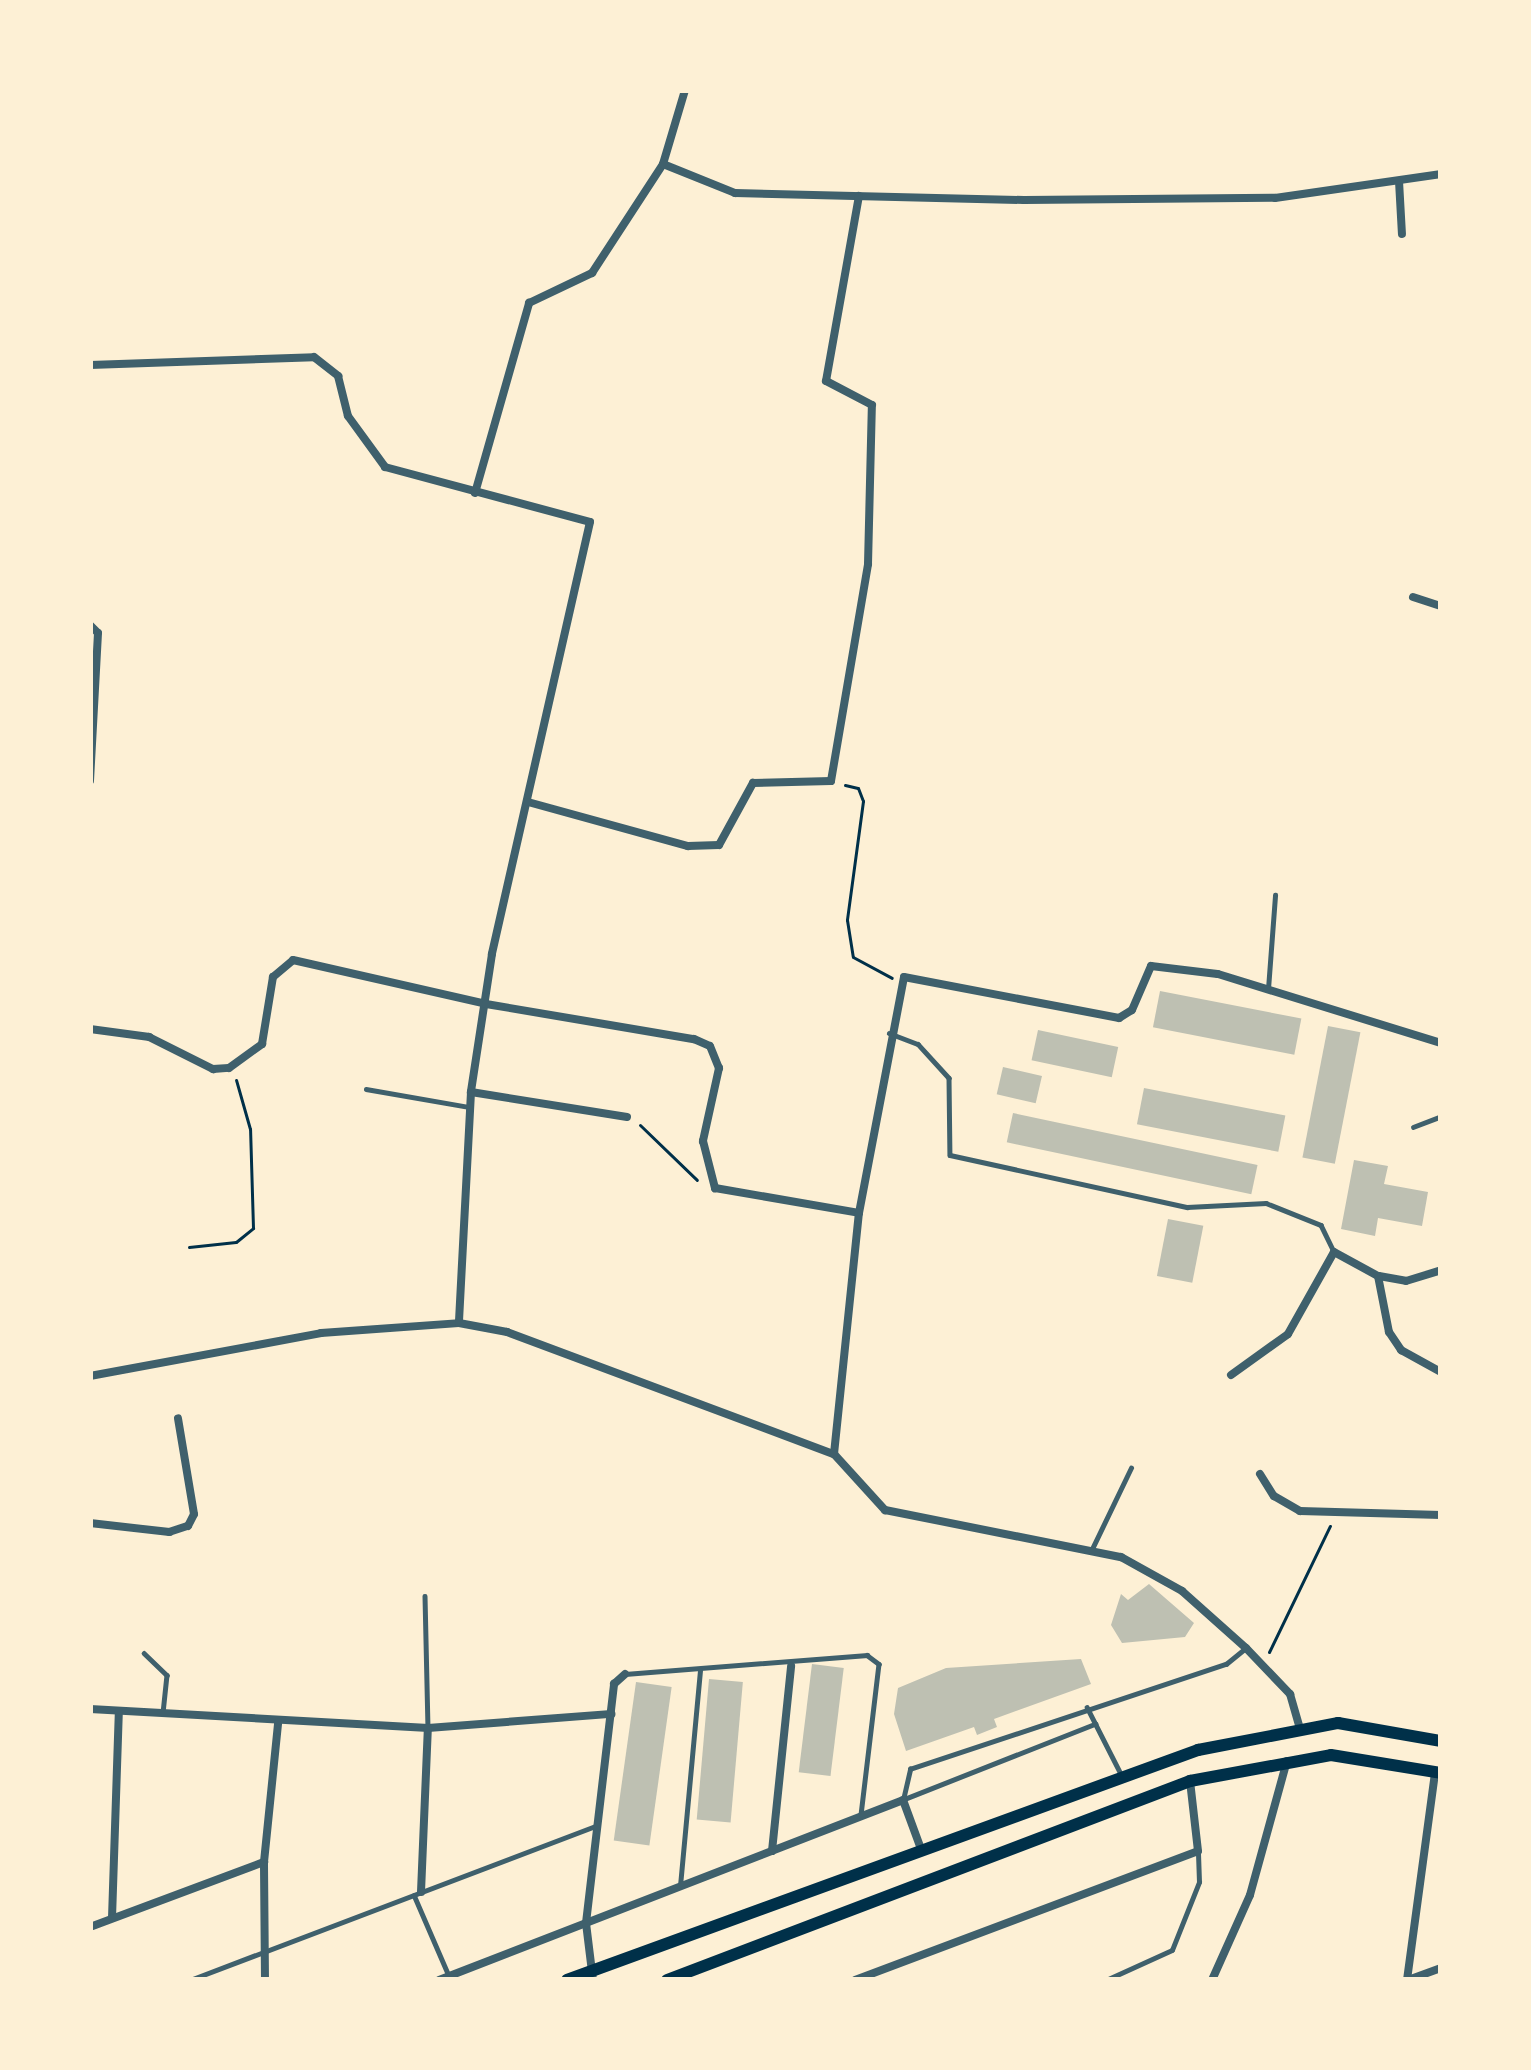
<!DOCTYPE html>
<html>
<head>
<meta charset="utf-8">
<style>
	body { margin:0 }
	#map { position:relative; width:1531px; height:2070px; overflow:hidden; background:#fdf0d5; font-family:"Alegreya Sans",sans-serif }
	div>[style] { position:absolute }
	.building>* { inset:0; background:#bec0b2; transform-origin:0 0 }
	.path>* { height:3px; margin:-1.5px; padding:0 1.5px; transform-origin:1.5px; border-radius:1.5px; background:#003049 }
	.service>* { height:4.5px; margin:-2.25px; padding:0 2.25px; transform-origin:2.25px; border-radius:2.25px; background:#3f606c }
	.minor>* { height:8px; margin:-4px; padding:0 4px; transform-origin:4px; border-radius:4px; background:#3f606c }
	.primary>* { height:12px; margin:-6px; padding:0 6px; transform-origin:6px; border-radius:6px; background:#003049 }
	span { translate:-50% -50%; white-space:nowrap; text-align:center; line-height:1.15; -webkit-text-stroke:12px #fdf0d5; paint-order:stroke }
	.frame { position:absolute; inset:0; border:93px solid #fdf0d5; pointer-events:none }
</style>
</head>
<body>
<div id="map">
	<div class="building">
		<div style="left:1160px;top:991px;width:144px;height:37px;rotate:11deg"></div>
		<div style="left:1328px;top:1026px;width:33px;height:134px;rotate:11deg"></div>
		<div style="left:1038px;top:1030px;width:82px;height:31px;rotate:12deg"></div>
		<div style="left:1003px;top:1067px;width:40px;height:28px;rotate:13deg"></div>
		<div style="left:1144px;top:1088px;width:144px;height:37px;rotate:11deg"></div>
		<div style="left:1013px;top:1113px;width:250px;height:30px;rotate:12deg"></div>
		<div style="clip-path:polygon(1354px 1160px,1388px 1166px,1384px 1184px,1428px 1192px,1422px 1226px,1378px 1218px,1375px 1236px,1341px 1229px)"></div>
		<div style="left:1168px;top:1219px;width:36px;height:58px;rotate:11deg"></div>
		<div style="clip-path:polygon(1149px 1584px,1194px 1623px,1185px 1637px,1122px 1643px,1111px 1625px,1121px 1594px,1128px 1600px)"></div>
		<div style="clip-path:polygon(1081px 1659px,1091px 1684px,994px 1719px,997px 1727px,977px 1735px,974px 1727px,906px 1751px,894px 1714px,898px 1688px,946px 1668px)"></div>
		<div style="left:812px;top:1664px;width:32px;height:109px;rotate:7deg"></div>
		<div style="left:709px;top:1679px;width:34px;height:141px;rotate:5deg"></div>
		<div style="left:636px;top:1682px;width:36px;height:160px;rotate:8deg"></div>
	</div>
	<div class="path">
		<div style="left:845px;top:785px;width:13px;rotate:13deg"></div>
		<div style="left:858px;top:788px;width:14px;rotate:69deg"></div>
		<div style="left:863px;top:801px;width:120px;rotate:97.7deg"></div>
		<div style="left:847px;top:920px;width:37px;rotate:81deg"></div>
		<div style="left:853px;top:957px;width:44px;rotate:28.3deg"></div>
		<div style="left:640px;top:1125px;width:79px;rotate:44deg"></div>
		<div style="left:189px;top:1247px;width:47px;rotate:-6.1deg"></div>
		<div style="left:236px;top:1242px;width:22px;rotate:-39deg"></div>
		<div style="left:253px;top:1228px;width:99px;rotate:-91.7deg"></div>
		<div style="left:250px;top:1129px;width:51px;rotate:-105.9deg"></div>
		<div style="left:1269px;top:1652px;width:140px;rotate:-64.2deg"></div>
	</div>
	<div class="service">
		<div style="left:1268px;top:989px;width:94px;rotate:-85.7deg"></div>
		<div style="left:889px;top:1033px;width:31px;rotate:21deg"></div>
		<div style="left:918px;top:1044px;width:46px;rotate:47.6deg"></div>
		<div style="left:949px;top:1078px;width:77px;rotate:89.3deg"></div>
		<div style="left:950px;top:1155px;width:243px;rotate:12.4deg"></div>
		<div style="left:1187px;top:1207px;width:79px;rotate:-2.9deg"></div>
		<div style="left:1266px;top:1203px;width:59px;rotate:21.8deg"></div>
		<div style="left:1321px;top:1225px;width:30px;rotate:64deg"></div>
		<div style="left:366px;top:1089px;width:105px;rotate:9.9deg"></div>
		<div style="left:1413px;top:1127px;width:30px;rotate:-21deg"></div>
		<div style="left:1091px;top:1551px;width:92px;rotate:-64.3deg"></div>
		<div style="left:425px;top:1596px;width:132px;rotate:88.7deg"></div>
		<div style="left:144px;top:1653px;width:32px;rotate:44deg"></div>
		<div style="left:167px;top:1675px;width:37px;rotate:96deg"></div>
		<div style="left:625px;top:1674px;width:243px;rotate:-4.5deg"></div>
		<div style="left:867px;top:1655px;width:15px;rotate:37deg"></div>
		<div style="left:879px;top:1664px;width:153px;rotate:96.8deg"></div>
		<div style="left:1087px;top:1707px;width:73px;rotate:63.1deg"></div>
		<div style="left:1096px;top:1724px;width:207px;rotate:158.5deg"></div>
		<div style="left:903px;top:1800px;width:32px;rotate:-77deg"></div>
		<div style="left:910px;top:1769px;width:333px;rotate:-18.4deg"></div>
		<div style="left:1226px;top:1664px;width:26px;rotate:-39deg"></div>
		<div style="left:680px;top:1886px;width:216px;rotate:-84.7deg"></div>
		<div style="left:414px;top:1895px;width:88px;rotate:66.6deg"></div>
		<div style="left:190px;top:1980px;width:436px;rotate:-20.8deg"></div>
		<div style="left:1106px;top:1980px;width:72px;rotate:-24.4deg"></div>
		<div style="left:1172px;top:1950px;width:73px;rotate:-68.3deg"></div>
		<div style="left:1199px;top:1882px;width:28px;rotate:-92deg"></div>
	</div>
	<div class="minor">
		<div style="left:663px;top:164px;width:77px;rotate:-73.4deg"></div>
		<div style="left:1399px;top:181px;width:53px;rotate:86.8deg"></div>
		<div style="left:90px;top:365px;width:224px;rotate:-2deg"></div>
		<div style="left:314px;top:357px;width:31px;rotate:38deg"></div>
		<div style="left:338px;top:376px;width:41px;rotate:76deg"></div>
		<div style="left:348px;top:416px;width:63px;rotate:54deg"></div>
		<div style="left:385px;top:467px;width:212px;rotate:15deg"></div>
		<div style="left:590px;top:522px;width:443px;rotate:102.8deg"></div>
		<div style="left:492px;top:954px;width:140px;rotate:98.7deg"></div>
		<div style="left:471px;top:1092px;width:231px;rotate:93deg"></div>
		<div style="left:475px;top:493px;width:198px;rotate:-74.1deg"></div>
		<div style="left:529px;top:303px;width:70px;rotate:-25.5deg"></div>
		<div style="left:592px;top:273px;width:130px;rotate:-56.9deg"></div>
		<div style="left:663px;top:164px;width:78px;rotate:21.9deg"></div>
		<div style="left:735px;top:193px;width:289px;rotate:1.4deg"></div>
		<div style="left:1024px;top:200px;width:251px;rotate:-0.5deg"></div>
		<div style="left:1275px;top:198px;width:168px;rotate:-8.2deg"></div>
		<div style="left:1413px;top:597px;width:29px;rotate:18deg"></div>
		<div style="left:90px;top:625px;width:11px;rotate:45deg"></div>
		<div style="left:98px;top:633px;width:148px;rotate:93.1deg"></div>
		<div style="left:528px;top:802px;width:166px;rotate:15.4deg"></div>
		<div style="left:688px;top:846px;width:31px;rotate:-2deg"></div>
		<div style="left:719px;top:845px;width:71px;rotate:-61.3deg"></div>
		<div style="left:753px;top:783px;width:78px;rotate:-1.5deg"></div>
		<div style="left:831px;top:781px;width:220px;rotate:-80.3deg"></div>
		<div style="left:868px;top:564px;width:159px;rotate:-88.6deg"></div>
		<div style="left:872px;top:405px;width:52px;rotate:-152.4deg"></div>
		<div style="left:826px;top:381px;width:188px;rotate:-79.9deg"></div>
		<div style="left:90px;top:1029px;width:60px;rotate:7.7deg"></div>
		<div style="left:149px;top:1037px;width:72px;rotate:26.6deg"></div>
		<div style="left:213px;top:1069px;width:16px;rotate:-4deg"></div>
		<div style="left:229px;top:1068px;width:41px;rotate:-36deg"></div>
		<div style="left:262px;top:1044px;width:68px;rotate:-80.7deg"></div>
		<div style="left:273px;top:977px;width:26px;rotate:-40deg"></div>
		<div style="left:293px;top:960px;width:198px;rotate:12.8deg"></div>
		<div style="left:486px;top:1004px;width:211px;rotate:9.6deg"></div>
		<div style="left:694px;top:1039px;width:17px;rotate:24deg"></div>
		<div style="left:710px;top:1046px;width:24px;rotate:68deg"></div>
		<div style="left:719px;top:1068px;width:75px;rotate:102.4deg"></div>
		<div style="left:703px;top:1141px;width:49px;rotate:75.7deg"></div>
		<div style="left:715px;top:1188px;width:146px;rotate:9.8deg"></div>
		<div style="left:471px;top:1092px;width:158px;rotate:9.1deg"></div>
		<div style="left:1379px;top:1276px;width:27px;rotate:10deg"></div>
		<div style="left:1406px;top:1281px;width:37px;rotate:-17deg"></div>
		<div style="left:1231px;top:1375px;width:70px;rotate:-35.7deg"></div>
		<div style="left:1288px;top:1334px;width:94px;rotate:-60.7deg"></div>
		<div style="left:1334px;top:1252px;width:50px;rotate:28.6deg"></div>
		<div style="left:1378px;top:1276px;width:57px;rotate:78.9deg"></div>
		<div style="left:1389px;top:1332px;width:22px;rotate:56deg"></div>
		<div style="left:1401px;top:1350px;width:46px;rotate:28.8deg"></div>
		<div style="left:90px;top:1376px;width:235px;rotate:-10.5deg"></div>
		<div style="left:321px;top:1333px;width:138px;rotate:-4.1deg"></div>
		<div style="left:459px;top:1323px;width:49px;rotate:10.6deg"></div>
		<div style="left:507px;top:1332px;width:349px;rotate:20.5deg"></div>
		<div style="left:834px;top:1454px;width:76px;rotate:47.7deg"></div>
		<div style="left:885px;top:1510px;width:241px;rotate:11.3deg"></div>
		<div style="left:1121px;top:1557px;width:70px;rotate:29.1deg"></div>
		<div style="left:1182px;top:1591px;width:86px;rotate:41.7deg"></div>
		<div style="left:1246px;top:1648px;width:64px;rotate:46.3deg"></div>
		<div style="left:1290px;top:1694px;width:33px;rotate:74deg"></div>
		<div style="left:834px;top:1454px;width:242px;rotate:-84.1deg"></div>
		<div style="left:859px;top:1213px;width:240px;rotate:-79.2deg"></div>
		<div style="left:904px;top:977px;width:219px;rotate:10.8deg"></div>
		<div style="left:1119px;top:1018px;width:15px;rotate:-32deg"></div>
		<div style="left:1132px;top:1010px;width:48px;rotate:-66.6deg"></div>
		<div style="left:1151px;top:966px;width:67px;rotate:6.8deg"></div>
		<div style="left:1218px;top:974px;width:233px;rotate:17.2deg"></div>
		<div style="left:1260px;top:1474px;width:26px;rotate:58deg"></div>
		<div style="left:1274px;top:1496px;width:30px;rotate:30deg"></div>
		<div style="left:1300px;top:1511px;width:141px;rotate:1.6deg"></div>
		<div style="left:90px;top:1523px;width:80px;rotate:6.5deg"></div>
		<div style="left:169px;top:1532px;width:20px;rotate:-18deg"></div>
		<div style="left:188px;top:1526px;width:13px;rotate:-63deg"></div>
		<div style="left:194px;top:1514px;width:97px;rotate:-99.5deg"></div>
		<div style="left:90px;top:1709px;width:339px;rotate:3.2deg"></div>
		<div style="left:428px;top:1728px;width:184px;rotate:-4.4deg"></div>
		<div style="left:772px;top:1851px;width:186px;rotate:-84.1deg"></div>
		<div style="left:421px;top:1892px;width:164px;rotate:-87.6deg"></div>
		<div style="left:112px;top:1918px;width:207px;rotate:-88.1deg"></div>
		<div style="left:90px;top:1927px;width:186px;rotate:-20.5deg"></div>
		<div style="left:265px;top:1980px;width:118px;rotate:-90.5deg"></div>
		<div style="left:264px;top:1862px;width:140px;rotate:-84.2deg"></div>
		<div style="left:439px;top:1980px;width:498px;rotate:-21.2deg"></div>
		<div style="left:903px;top:1800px;width:52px;rotate:69.8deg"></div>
		<div style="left:593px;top:1980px;width:57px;rotate:-97deg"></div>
		<div style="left:586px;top:1923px;width:241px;rotate:-83.3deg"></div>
		<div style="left:614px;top:1684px;width:15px;rotate:-42deg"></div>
		<div style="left:855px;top:1980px;width:366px;rotate:-20.6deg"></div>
		<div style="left:1198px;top:1851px;width:70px;rotate:-96.5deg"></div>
		<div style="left:1212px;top:1980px;width:93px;rotate:-65.9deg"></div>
		<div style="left:1250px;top:1895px;width:139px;rotate:-74.6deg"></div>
		<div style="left:1407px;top:1980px;width:209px;rotate:-82.3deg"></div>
		<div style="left:1408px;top:1980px;width:35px;rotate:-20deg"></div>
	</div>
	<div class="primary">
		<div style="left:567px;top:1980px;width:672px;rotate:-20.03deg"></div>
		<div style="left:1198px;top:1750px;width:143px;rotate:-10.9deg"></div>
		<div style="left:1338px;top:1723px;width:105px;rotate:9.9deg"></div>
		<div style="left:667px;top:1980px;width:560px;rotate:-20.83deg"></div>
		<div style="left:1190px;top:1781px;width:143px;rotate:-10.4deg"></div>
		<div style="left:1331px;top:1755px;width:111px;rotate:9.3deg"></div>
	</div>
	<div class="frame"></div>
</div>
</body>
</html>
